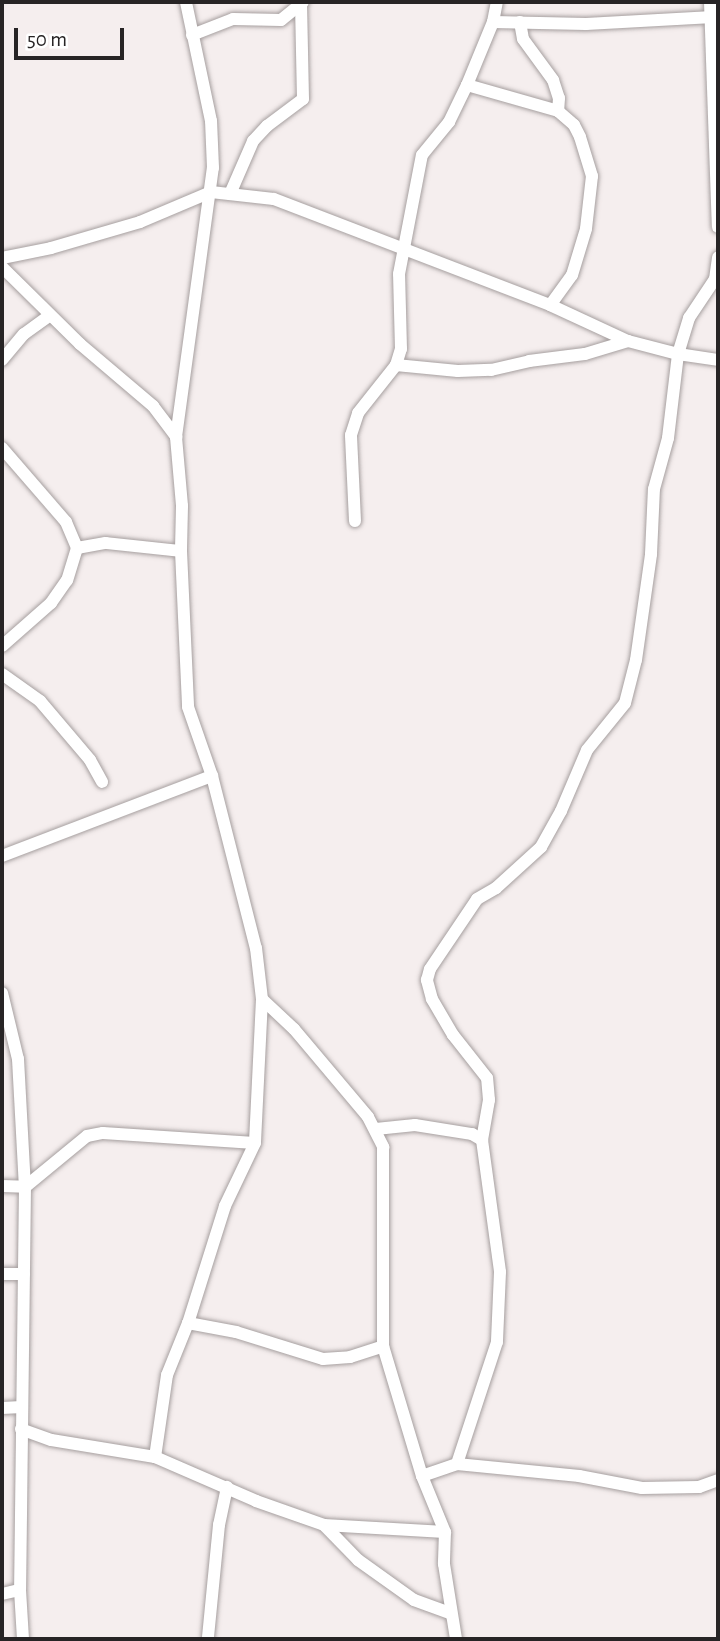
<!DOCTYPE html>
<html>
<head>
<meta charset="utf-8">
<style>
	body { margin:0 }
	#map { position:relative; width:720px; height:1641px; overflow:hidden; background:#f5eeee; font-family:"Alegreya Sans",sans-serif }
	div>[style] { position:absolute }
	.roads { filter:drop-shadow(0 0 2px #a69f9f) drop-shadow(0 0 2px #a69f9f) }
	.minor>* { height:12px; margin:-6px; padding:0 6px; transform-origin:6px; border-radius:6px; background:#fff }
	span { translate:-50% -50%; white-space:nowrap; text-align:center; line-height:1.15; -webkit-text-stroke:5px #fff; paint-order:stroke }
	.frame { position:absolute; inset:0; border:4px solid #272425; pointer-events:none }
	.scale { position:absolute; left:14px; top:28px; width:110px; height:32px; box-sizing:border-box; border:4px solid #272425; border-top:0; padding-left:9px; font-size:21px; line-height:24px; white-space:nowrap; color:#272425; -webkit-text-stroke:5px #fff; paint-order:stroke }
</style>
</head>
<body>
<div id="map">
	<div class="roads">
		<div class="minor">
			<div style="left:710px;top:2px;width:225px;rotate:88deg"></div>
			<div style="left:493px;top:22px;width:93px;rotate:1.2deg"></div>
			<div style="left:586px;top:24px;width:127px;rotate:-3.2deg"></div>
			<div style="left:520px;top:22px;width:17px;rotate:80deg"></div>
			<div style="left:523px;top:39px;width:51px;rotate:53.8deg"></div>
			<div style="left:553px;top:80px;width:19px;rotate:72deg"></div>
			<div style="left:559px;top:98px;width:13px;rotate:94deg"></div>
			<div style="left:192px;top:35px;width:44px;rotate:-21.3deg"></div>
			<div style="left:233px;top:19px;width:48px;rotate:1.2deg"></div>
			<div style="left:281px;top:20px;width:28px;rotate:-39deg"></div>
			<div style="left:467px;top:85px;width:95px;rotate:15.9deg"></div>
			<div style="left:558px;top:111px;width:21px;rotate:41deg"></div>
			<div style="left:574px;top:125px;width:13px;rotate:63deg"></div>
			<div style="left:580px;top:137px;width:41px;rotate:72.9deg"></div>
			<div style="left:592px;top:176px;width:53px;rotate:96.5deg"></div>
			<div style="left:586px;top:229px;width:48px;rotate:106.9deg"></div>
			<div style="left:572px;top:275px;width:37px;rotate:126deg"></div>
			<div style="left:230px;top:194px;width:58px;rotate:-66.5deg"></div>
			<div style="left:253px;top:141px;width:21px;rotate:-47deg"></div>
			<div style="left:267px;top:126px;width:45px;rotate:-36.9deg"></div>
			<div style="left:303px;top:99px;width:95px;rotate:-91.2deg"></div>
			<div style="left:2px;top:258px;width:50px;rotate:-11.5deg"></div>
			<div style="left:51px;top:248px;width:93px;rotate:-16.3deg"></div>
			<div style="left:140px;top:222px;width:77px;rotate:-22.9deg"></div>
			<div style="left:211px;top:192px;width:63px;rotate:6.3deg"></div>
			<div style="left:274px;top:199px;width:296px;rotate:21deg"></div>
			<div style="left:550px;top:305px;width:86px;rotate:24.8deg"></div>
			<div style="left:628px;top:341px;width:52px;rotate:14.6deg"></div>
			<div style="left:678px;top:354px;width:40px;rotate:8.5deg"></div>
			<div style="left:2px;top:267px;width:110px;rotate:44.6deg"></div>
			<div style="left:80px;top:344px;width:96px;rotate:40.3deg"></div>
			<div style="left:153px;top:406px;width:39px;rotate:53deg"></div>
			<div style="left:176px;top:437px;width:69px;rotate:85deg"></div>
			<div style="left:182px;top:506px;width:45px;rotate:91.3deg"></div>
			<div style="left:181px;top:551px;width:156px;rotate:87.4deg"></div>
			<div style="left:188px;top:707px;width:73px;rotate:70.8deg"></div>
			<div style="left:212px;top:776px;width:178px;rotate:75.7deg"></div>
			<div style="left:256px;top:948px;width:51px;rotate:83.3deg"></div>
			<div style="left:262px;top:999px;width:144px;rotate:92.8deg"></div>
			<div style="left:255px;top:1143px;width:70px;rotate:115.5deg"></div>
			<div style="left:225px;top:1206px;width:123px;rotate:107.5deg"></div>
			<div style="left:188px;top:1323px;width:56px;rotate:112deg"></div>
			<div style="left:167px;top:1375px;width:83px;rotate:98.3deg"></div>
			<div style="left:155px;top:1457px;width:105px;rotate:-170.7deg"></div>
			<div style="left:51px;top:1440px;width:32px;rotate:-160deg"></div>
			<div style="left:2px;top:360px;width:34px;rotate:-50deg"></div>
			<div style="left:24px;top:334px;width:31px;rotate:-36deg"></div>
			<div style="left:396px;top:365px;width:62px;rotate:5.5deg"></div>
			<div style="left:458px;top:371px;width:33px;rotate:-2deg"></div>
			<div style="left:491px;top:370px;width:39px;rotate:-13deg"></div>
			<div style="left:529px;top:361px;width:56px;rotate:-7.1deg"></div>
			<div style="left:585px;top:354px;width:45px;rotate:-16.8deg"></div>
			<div style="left:176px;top:437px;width:272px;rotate:-82.2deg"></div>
			<div style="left:213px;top:168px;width:47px;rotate:-92.4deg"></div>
			<div style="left:211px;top:121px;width:122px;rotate:-101.9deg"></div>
			<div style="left:2px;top:448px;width:98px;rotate:49.1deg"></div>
			<div style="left:66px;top:522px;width:28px;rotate:67deg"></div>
			<div style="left:77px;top:548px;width:34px;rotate:107deg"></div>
			<div style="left:67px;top:580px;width:28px;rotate:125deg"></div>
			<div style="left:51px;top:603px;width:65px;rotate:138.7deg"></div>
			<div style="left:355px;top:521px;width:86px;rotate:-92.7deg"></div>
			<div style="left:351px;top:435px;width:23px;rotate:-72deg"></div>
			<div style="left:358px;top:413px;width:61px;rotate:-51.6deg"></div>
			<div style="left:396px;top:365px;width:17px;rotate:-73deg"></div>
			<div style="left:401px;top:349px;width:75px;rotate:-91.5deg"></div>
			<div style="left:399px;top:274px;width:121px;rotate:-79.1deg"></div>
			<div style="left:422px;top:155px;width:43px;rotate:-50.7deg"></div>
			<div style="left:449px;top:122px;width:41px;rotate:-64.1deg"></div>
			<div style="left:467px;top:85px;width:68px;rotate:-67.6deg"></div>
			<div style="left:493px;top:22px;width:20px;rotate:-79deg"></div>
			<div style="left:77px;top:548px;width:29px;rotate:-10deg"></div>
			<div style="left:106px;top:543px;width:75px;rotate:6.1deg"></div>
			<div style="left:2px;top:674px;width:47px;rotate:35.4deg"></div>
			<div style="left:40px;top:701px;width:77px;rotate:49.7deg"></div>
			<div style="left:90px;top:760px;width:25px;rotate:61deg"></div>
			<div style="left:2px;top:856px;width:225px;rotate:-20.9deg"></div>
			<div style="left:2px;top:993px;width:68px;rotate:76.4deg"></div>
			<div style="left:18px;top:1059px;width:128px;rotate:86.9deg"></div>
			<div style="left:25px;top:1187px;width:403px;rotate:90.7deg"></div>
			<div style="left:20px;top:1590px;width:49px;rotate:86.5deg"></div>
			<div style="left:262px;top:999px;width:44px;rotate:43.2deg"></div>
			<div style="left:294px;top:1029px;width:115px;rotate:49.9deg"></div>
			<div style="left:368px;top:1117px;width:34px;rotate:63deg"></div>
			<div style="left:383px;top:1147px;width:199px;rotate:90deg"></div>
			<div style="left:383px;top:1346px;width:136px;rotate:73.3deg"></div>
			<div style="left:422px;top:1476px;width:61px;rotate:67.7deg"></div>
			<div style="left:445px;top:1532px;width:32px;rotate:92deg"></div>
			<div style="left:444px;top:1564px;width:76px;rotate:80.9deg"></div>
			<div style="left:376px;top:1129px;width:39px;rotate:-6deg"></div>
			<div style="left:415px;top:1125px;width:58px;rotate:9deg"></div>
			<div style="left:472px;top:1134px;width:12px;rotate:31deg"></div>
			<div style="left:482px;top:1140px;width:133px;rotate:82.2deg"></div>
			<div style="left:500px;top:1272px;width:70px;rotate:92.5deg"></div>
			<div style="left:497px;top:1342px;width:128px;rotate:108.2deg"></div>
			<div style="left:482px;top:1140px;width:41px;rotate:-80.1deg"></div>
			<div style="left:489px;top:1100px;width:22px;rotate:-95deg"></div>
			<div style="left:487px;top:1078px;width:55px;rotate:-128.3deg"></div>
			<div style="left:453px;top:1035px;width:42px;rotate:-120.3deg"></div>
			<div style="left:432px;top:999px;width:20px;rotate:-105deg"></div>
			<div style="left:427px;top:980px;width:11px;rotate:-75deg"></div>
			<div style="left:430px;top:969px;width:84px;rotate:-56.1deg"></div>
			<div style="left:477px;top:899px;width:22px;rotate:-30deg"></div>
			<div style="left:496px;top:888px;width:61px;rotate:-42.3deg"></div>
			<div style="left:541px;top:847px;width:41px;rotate:-60.9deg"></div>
			<div style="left:561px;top:811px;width:66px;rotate:-66.9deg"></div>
			<div style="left:587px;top:750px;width:60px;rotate:-51deg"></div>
			<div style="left:625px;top:703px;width:44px;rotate:-75.7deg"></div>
			<div style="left:636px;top:660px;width:107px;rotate:-81.9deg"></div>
			<div style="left:651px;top:554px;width:65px;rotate:-87.4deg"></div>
			<div style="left:654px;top:489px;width:53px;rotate:-74.6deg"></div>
			<div style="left:668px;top:438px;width:85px;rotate:-83.2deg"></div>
			<div style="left:678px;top:354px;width:38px;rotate:-73deg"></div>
			<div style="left:689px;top:318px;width:47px;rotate:-56.3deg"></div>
			<div style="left:715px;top:279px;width:22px;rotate:-82deg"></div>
			<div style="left:2px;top:1186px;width:23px;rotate:2deg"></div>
			<div style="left:25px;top:1187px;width:80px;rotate:-39.4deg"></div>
			<div style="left:87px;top:1136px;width:16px;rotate:-11deg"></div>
			<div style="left:103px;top:1133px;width:152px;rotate:3.8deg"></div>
			<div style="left:2px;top:1274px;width:22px"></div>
			<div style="left:188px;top:1323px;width:49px;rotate:10.6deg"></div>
			<div style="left:236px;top:1332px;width:91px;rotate:17.2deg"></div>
			<div style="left:323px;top:1359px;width:27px;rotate:-4deg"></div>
			<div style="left:350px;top:1357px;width:35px;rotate:-18deg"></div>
			<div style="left:2px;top:1408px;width:20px;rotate:-3deg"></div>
			<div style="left:155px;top:1457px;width:110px;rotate:23.5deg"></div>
			<div style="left:256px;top:1501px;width:72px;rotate:19.4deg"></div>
			<div style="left:324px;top:1525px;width:121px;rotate:3.3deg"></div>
			<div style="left:422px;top:1476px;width:37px;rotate:-19deg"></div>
			<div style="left:457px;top:1464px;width:123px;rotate:5.6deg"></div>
			<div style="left:579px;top:1476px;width:64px;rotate:10.8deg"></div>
			<div style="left:642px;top:1488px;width:57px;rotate:-1deg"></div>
			<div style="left:699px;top:1487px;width:20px;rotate:-20deg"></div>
			<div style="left:324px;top:1525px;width:49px;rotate:45.8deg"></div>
			<div style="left:358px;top:1560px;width:69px;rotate:35.5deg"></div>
			<div style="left:414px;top:1600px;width:38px;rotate:20deg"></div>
			<div style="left:2px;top:1594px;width:18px;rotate:-13deg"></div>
			<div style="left:208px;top:1637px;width:113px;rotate:-84.4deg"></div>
			<div style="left:219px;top:1525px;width:39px;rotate:-78deg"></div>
		</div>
	</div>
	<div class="frame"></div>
	<div class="scale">50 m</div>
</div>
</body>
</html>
